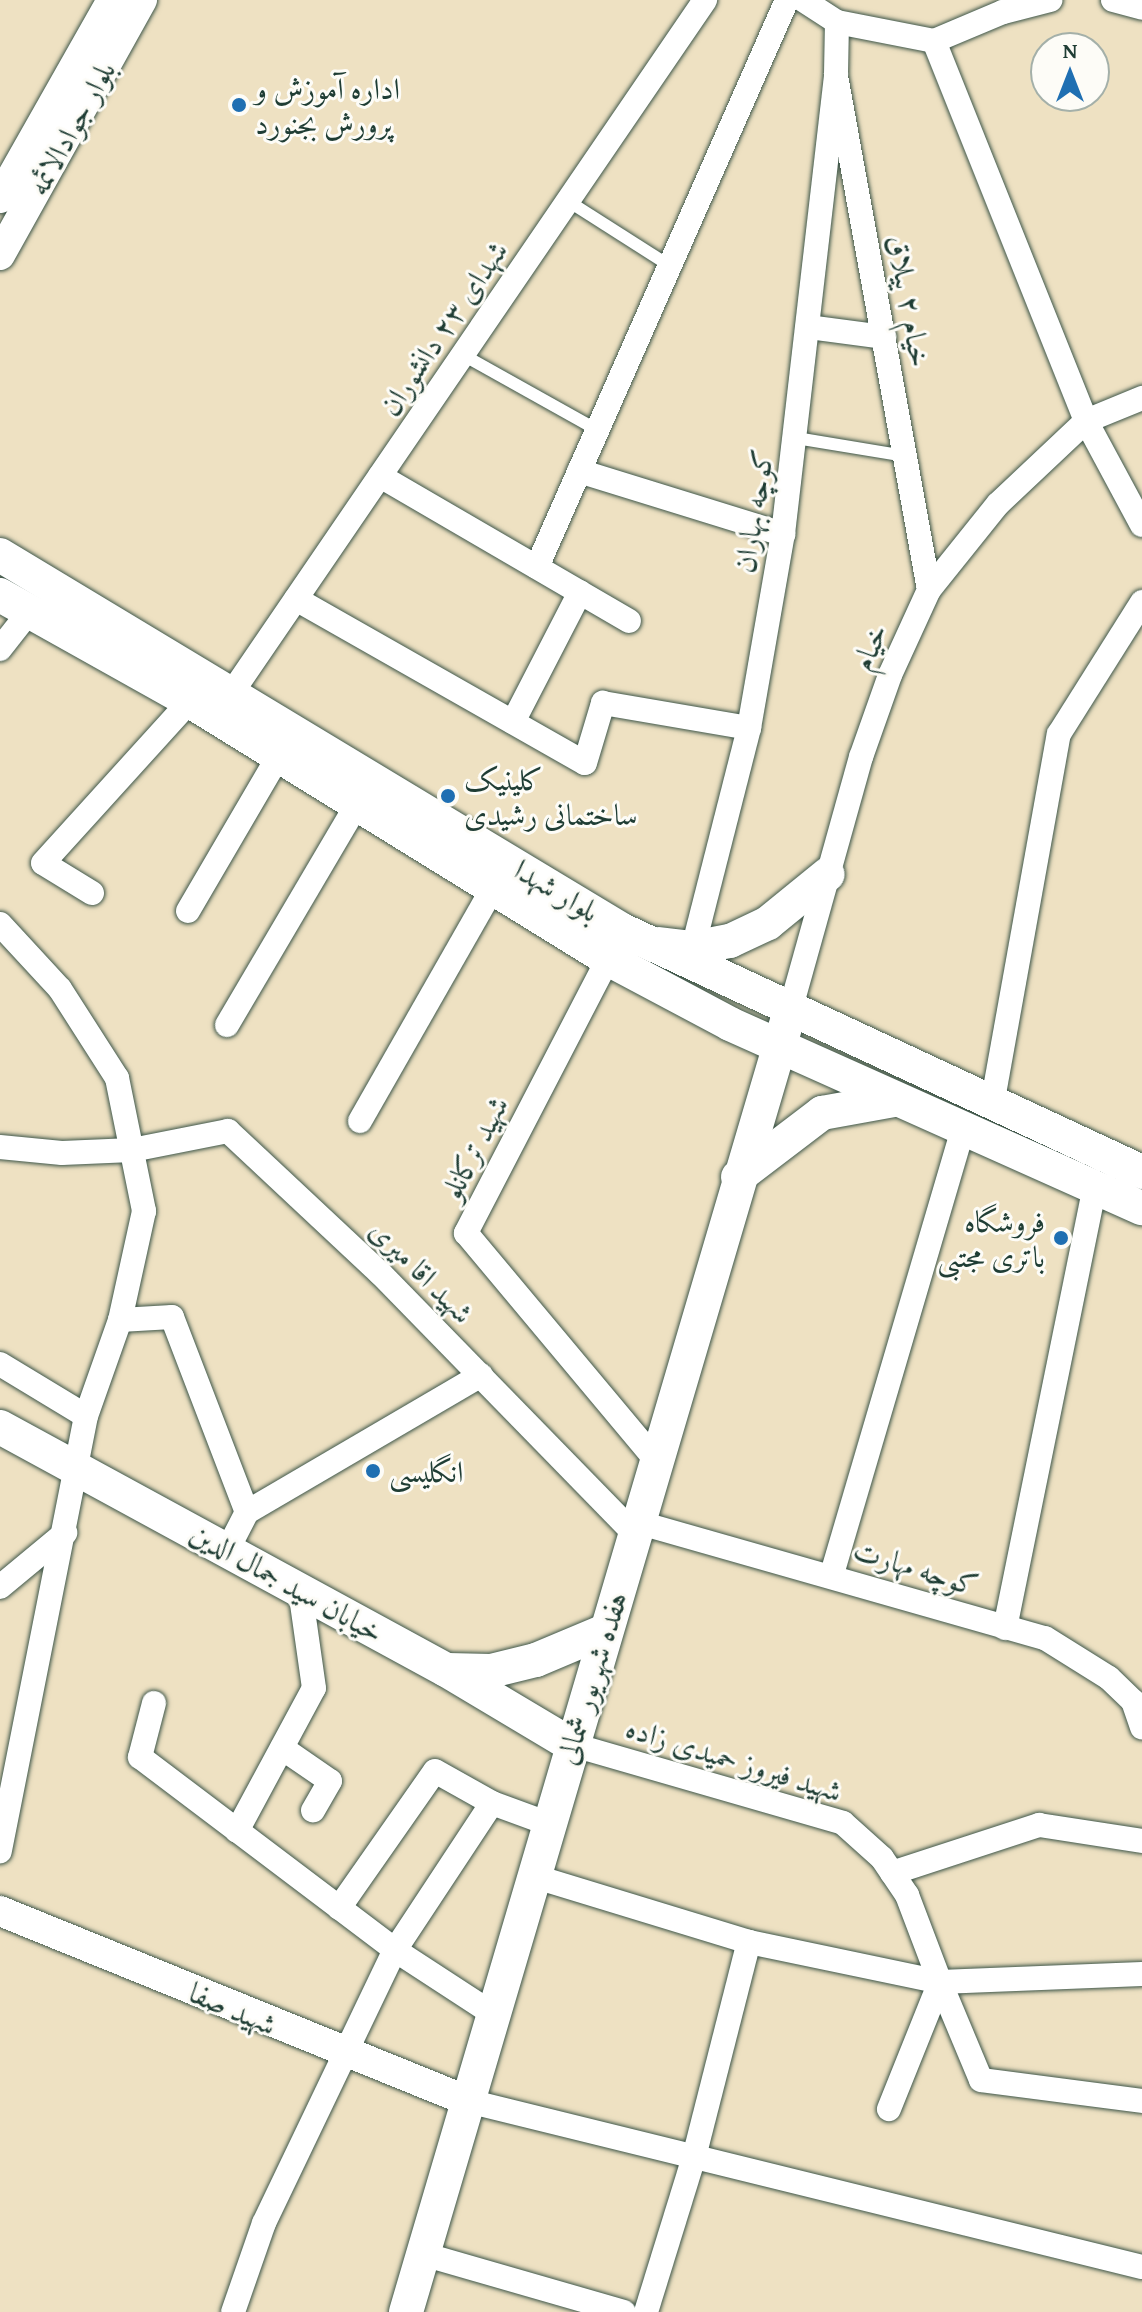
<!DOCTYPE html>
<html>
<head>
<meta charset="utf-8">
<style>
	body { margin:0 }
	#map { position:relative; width:1142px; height:2312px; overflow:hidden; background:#eee1c2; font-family:"Gentium Book Plus",Amiri,serif }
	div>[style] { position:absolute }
	.roads { filter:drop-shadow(0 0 2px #3e5649) drop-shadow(0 0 2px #3e5649) }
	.service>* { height:12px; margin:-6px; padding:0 6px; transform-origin:6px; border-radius:6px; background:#fff }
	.minor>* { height:24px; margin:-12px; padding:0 12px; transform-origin:12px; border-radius:12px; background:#fff }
	.tertiary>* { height:30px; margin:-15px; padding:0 15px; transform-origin:15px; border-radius:15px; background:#fff }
	.secondary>* { height:34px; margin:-17px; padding:0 17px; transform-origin:17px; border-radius:17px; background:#fff }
	.dots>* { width:22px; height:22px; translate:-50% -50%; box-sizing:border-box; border:4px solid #fdfcf7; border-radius:50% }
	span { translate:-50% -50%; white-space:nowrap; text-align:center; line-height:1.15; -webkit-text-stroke:6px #fdfcf7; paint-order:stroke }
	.poi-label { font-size:30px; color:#1f3d34 }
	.left { translate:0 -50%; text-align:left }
	.right { translate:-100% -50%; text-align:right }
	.street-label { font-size:30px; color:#1f3d34 }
	.north { position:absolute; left:1030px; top:32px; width:80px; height:80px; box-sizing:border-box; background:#fdfcf7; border:2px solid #a4b0a9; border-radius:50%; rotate:0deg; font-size:22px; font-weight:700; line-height:32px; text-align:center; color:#1f3d34 }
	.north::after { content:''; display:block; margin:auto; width:28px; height:36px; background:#1f6fb2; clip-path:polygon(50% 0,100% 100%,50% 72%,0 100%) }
</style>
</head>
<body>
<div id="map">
	<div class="roads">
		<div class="service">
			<div style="left:568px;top:201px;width:121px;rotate:32.5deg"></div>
			<div style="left:463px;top:355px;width:154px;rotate:29.2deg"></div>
			<div style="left:796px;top:438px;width:110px;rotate:9.4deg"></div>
		</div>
		<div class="minor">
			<div style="left:803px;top:0;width:40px;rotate:32.9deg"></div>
			<div style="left:837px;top:22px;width:99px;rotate:11.1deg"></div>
			<div style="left:934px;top:41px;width:75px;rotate:-22.8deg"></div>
			<div style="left:1003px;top:12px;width:49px;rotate:-14.3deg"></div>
			<div style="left:1113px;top:0;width:30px;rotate:15deg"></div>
			<div style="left:837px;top:22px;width:54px;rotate:91.1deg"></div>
			<div style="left:836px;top:76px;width:522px;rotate:79.74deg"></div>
			<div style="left:934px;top:41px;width:409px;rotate:68.2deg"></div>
			<div style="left:1086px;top:421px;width:118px;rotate:61.7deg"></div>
			<div style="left:808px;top:327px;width:77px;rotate:7.5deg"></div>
			<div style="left:579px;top:471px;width:214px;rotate:17.2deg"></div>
			<div style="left:380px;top:476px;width:288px;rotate:30.2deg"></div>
			<div style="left:537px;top:567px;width:620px;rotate:-66.21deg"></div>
			<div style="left:296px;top:599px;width:332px;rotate:29.6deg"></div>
			<div style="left:585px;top:763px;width:63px;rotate:-73.3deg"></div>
			<div style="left:603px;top:703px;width:148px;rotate:9.7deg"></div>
			<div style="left:0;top:649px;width:47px;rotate:-51.9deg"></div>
			<div style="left:233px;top:691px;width:837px;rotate:-55.66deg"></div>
			<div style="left:513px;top:722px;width:146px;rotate:-62.7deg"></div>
			<div style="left:92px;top:893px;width:57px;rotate:-148.5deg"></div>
			<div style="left:43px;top:863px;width:219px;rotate:-47.8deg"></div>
			<div style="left:188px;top:911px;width:181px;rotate:-59.7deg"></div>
			<div style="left:0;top:924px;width:88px;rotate:47.3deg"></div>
			<div style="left:60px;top:989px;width:106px;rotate:57.4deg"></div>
			<div style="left:117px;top:1078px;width:136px;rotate:78.5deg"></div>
			<div style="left:144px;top:1211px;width:112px;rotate:102.4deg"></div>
			<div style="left:120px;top:1320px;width:102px;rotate:109.5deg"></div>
			<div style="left:86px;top:1416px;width:444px;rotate:101.2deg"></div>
			<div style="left:693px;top:948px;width:227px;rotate:-75.7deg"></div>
			<div style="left:749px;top:728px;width:197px;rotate:-80.1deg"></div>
			<div style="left:783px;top:534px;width:461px;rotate:-83.4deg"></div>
			<div style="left:608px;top:959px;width:309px;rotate:117.4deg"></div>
			<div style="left:466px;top:1233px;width:295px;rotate:50.1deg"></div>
			<div style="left:790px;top:1011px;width:264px;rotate:-74.4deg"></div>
			<div style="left:861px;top:757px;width:87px;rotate:-70.5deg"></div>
			<div style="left:890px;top:675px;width:94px;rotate:-65.4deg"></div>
			<div style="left:929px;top:590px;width:110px;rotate:-51.3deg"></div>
			<div style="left:998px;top:504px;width:121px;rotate:-43.3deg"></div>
			<div style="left:1086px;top:421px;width:61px;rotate:-22.3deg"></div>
			<div style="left:227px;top:1025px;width:258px;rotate:-59.5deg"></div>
			<div style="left:992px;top:1105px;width:377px;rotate:-79.8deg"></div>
			<div style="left:1059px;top:734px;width:156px;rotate:-57.8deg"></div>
			<div style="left:360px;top:1121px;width:268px;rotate:-60.3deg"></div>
			<div style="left:0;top:1147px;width:62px;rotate:5.5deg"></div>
			<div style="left:62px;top:1153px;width:70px;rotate:-2.5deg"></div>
			<div style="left:132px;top:1150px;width:98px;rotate:-11.2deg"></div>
			<div style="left:228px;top:1131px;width:208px;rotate:43.1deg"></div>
			<div style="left:380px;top:1273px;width:363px;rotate:45.7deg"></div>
			<div style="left:120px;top:1320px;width:52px;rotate:-3.3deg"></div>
			<div style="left:172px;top:1317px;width:209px;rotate:69deg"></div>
			<div style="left:247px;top:1512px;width:42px;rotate:117.2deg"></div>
			<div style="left:0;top:1364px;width:100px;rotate:31.2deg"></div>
			<div style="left:247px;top:1512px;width:271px;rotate:-30.3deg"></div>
			<div style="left:637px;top:1522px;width:424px;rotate:15.9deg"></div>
			<div style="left:1045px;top:1638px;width:75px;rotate:32deg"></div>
			<div style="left:1109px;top:1678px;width:33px;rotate:44deg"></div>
			<div style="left:1133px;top:1701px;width:28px;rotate:71deg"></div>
			<div style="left:832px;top:1574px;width:465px;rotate:-73.6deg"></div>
			<div style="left:0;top:1587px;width:85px;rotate:-39.7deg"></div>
			<div style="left:1005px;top:1628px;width:450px;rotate:-78.5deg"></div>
			<div style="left:154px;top:1703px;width:56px;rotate:104.5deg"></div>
			<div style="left:140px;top:1757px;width:320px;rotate:37.1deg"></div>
			<div style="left:395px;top:1950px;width:117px;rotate:33.1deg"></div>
			<div style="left:570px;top:1744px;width:284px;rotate:16.1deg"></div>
			<div style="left:843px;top:1823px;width:52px;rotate:41.9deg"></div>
			<div style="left:882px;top:1858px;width:45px;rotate:56deg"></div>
			<div style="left:907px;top:1895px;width:93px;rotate:69.2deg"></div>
			<div style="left:940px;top:1982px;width:137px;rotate:111.9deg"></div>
			<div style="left:282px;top:1748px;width:58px;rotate:34.5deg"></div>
			<div style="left:330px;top:1781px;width:34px;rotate:120deg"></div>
			<div style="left:237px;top:1831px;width:162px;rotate:-61.7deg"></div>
			<div style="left:314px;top:1688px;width:99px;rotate:-98.1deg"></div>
			<div style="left:892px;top:1873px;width:155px;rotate:-18.1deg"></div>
			<div style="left:1039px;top:1825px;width:104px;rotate:8.8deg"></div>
			<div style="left:533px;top:1876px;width:226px;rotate:17deg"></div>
			<div style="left:749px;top:1942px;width:195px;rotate:11.8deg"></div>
			<div style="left:940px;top:1982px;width:202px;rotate:-2.3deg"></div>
			<div style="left:339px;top:1908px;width:167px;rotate:-55deg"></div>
			<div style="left:435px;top:1771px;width:65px;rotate:29.3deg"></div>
			<div style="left:940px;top:1982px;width:106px;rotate:67.3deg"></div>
			<div style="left:981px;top:2080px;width:162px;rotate:7.4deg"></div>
			<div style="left:468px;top:2101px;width:694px;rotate:13.84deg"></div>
			<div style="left:423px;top:2254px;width:209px;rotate:16.1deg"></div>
			<div style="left:233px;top:2312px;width:94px;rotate:-70.8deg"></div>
			<div style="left:264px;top:2223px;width:303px;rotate:-64.4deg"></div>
			<div style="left:395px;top:1950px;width:176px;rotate:-56.6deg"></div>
			<div style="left:492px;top:1803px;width:61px;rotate:20.2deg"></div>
			<div style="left:646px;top:2312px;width:162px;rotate:-72.8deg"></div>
			<div style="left:694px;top:2157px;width:222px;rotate:-75.7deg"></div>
		</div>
		<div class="tertiary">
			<div style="left:0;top:198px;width:227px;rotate:-60.5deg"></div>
			<div style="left:0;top:255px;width:292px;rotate:-60.9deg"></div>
			<div style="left:0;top:1911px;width:505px;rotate:22.1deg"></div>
		</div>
		<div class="secondary">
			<div style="left:0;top:555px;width:726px;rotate:31.09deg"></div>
			<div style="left:622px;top:930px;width:574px;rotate:24.96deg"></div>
			<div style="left:0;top:595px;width:218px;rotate:29.2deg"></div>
			<div style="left:190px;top:701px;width:491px;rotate:31.7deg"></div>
			<div style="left:608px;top:959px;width:138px;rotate:28deg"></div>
			<div style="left:730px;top:1024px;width:451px;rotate:24.1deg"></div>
			<div style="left:659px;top:944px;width:34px;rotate:7deg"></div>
			<div style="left:693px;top:948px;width:38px;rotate:-11deg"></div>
			<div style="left:730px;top:941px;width:42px;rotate:-25.3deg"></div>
			<div style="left:768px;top:923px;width:77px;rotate:-39.2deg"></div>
			<div style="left:738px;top:1177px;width:106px;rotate:-37.3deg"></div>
			<div style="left:822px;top:1113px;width:73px;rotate:-10.2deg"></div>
			<div style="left:0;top:1427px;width:508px;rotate:28.58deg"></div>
			<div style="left:446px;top:1670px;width:144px;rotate:30.8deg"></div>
			<div style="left:448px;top:1670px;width:43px;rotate:1.3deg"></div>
			<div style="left:491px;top:1671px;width:46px;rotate:-13.7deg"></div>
			<div style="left:536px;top:1660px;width:75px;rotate:-22.8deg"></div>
			<div style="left:406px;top:2312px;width:1356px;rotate:-73.56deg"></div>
		</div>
	</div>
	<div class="dots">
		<div style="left:239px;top:105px;background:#1f6fb2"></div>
		<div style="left:448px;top:796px;background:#1f6fb2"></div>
		<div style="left:1061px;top:1238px;background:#1f6fb2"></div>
		<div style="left:373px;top:1471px;background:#1f6fb2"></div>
	</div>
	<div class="poi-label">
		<span class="left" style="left:255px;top:105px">اداره آموزش و<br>پرورش بجنورد</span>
		<span class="left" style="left:464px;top:796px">کلینیک<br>ساختمانی رشیدی</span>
		<span class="right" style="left:1045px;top:1238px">فروشگاه<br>باتری مجتبی</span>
		<span class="left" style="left:389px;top:1471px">انگلیسی</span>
	</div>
	<div class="street-label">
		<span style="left:71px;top:128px;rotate:-61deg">بلوار جوادالائمه</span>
		<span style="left:910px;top:301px;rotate:80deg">خیام ۲ ییلاق</span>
		<span style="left:443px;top:328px;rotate:-56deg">شهدای ۲۳ دانشوران</span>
		<span style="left:753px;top:511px;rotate:-81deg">کوچه بهاران</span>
		<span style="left:869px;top:647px;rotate:-67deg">خیام</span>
		<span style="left:557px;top:890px;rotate:31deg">بلوار شهدا</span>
		<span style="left:474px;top:1148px;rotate:-63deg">شهید ترکانلو</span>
		<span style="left:422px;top:1271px;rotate:45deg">شهید اقا میری</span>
		<span style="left:916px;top:1567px;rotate:17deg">کوچه مهارت</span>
		<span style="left:287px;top:1582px;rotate:29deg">خیابان سید جمال الدین</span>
		<span style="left:591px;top:1678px;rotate:-73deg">هفده شهریور شمالی</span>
		<span style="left:734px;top:1759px;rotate:17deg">شهید فیروز حمیدی زاده</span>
		<span style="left:233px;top:2008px;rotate:23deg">شهید صفا</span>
	</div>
	<div class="north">N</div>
</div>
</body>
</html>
